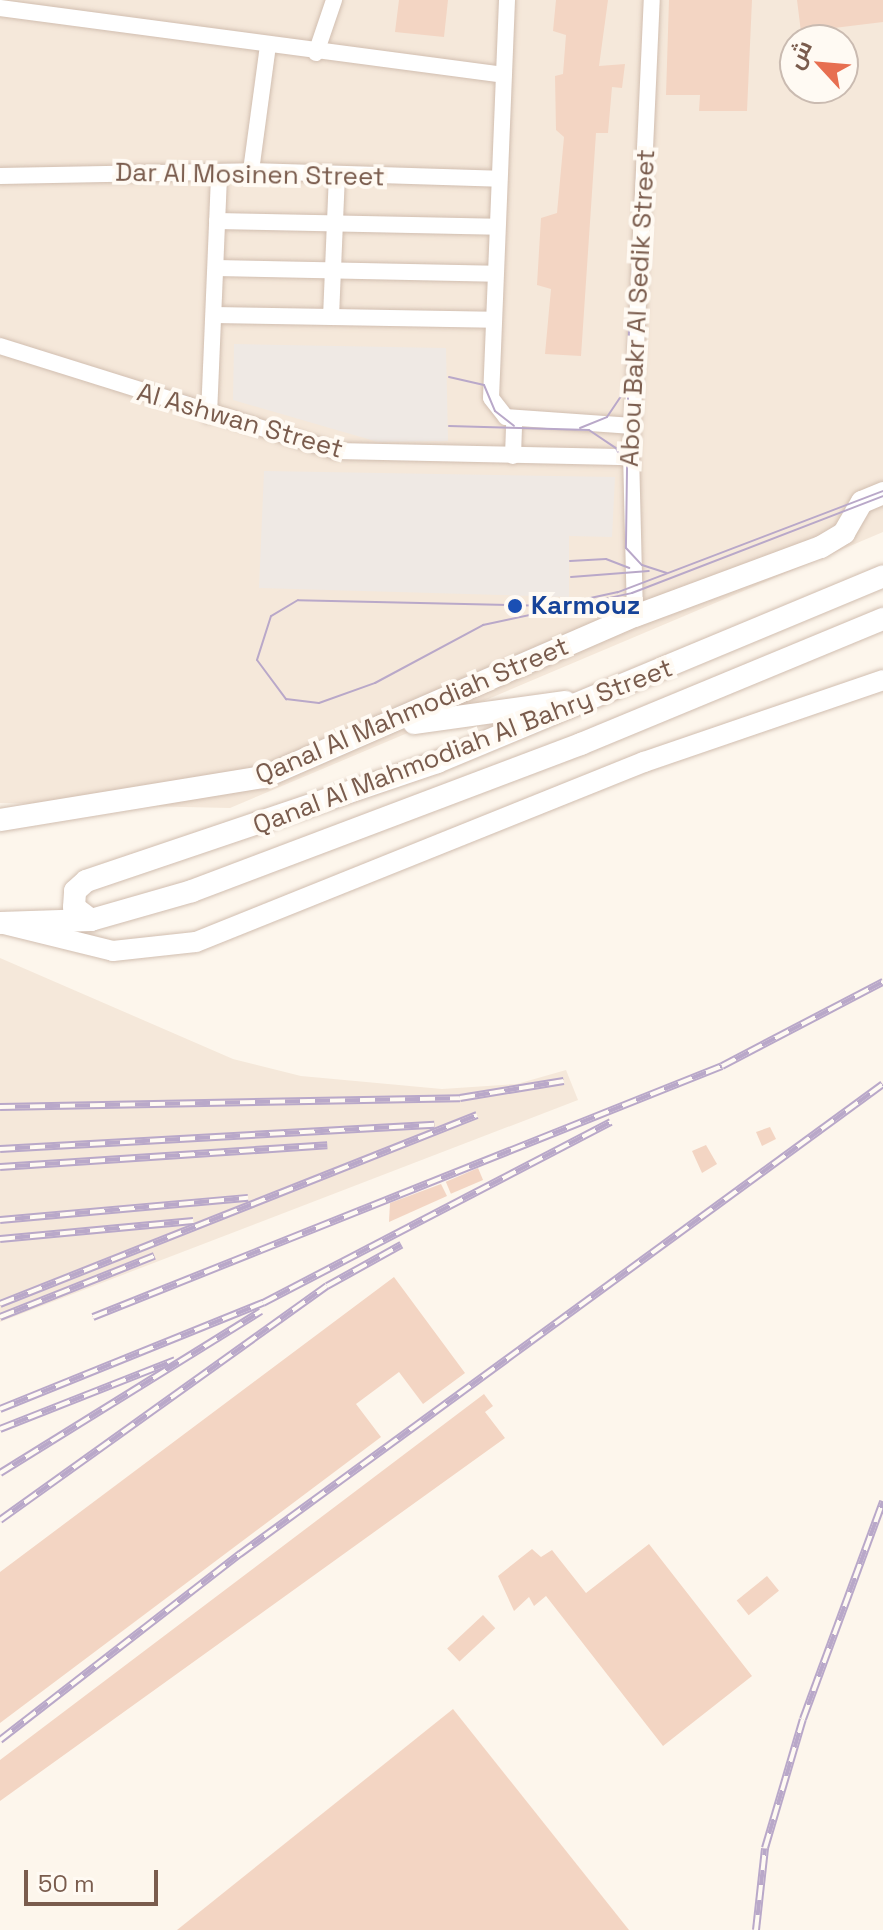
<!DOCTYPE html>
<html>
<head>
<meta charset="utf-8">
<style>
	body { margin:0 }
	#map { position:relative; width:883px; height:1930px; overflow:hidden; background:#fdf6ec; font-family:"Space Grotesk",Cairo,sans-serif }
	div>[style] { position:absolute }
	.residential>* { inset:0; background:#f5e8da }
	.industrial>* { inset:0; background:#efe9e4 }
	.building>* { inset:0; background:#f3d5c3; transform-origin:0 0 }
	.roads { filter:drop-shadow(0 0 2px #d1beb0) drop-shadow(0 0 2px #d1beb0) }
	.minor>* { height:16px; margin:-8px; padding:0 8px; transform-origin:8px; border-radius:8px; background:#fff }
	.tertiary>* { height:20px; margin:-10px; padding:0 10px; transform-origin:10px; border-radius:10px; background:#fff }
	.secondary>* { height:22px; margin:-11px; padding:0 11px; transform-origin:11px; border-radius:11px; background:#fff }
	.tram>* { height:2px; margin:-1px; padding:0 1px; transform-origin:1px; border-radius:1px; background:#b9a8c9 }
	.rail>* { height:8px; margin-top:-4px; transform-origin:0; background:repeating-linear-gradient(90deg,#fffaf3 0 15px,#b9a8c9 0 30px); box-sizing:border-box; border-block:2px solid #b9a8c9 }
	.dots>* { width:22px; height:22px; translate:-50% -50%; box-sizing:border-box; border:4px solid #fffaf3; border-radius:50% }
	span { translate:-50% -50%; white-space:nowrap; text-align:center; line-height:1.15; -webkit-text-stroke:8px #fffaf3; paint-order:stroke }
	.street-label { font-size:26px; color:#7a5c4d }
	.transit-label { font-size:26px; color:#164399; font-weight:700 }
	.left { translate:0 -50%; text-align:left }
	.north { position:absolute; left:779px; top:24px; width:80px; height:80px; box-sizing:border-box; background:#fffaf3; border:2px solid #cabbb1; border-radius:50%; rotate:296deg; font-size:22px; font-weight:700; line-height:32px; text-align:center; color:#7a5c4d }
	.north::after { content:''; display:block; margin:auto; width:28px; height:36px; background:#e76f51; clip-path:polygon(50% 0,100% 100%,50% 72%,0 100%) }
	.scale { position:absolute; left:24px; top:1870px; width:134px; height:36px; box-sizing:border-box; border:4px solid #7a5c4d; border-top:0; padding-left:10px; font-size:24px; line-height:28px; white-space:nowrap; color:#7a5c4d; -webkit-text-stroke:6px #fffaf3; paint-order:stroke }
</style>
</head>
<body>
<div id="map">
	<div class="residential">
		<div style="clip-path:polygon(evenodd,0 0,883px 0,883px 532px,230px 808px,0 803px,0 0,795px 40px,843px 40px,843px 88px,795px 88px,795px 40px)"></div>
		<div style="clip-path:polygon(0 958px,233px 1059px,301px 1076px,442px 1089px,517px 1084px,566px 1070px,578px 1100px,0 1322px)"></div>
	</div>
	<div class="industrial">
		<div style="clip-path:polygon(234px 344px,446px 348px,448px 441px,378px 442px,233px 400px)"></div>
		<div style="clip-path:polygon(264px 471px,615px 477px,612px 537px,569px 536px,569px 597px,259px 588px)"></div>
	</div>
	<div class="building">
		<div style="clip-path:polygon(399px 0,448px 0,444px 37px,395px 32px)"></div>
		<div style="clip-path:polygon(556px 0,608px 0,599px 66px,625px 64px,622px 88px,612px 87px,608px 133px,596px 133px,581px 356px,545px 354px,551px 289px,537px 285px,541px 218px,557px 213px,564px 137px,556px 130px,555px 76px,563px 74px,566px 35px,553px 31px)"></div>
		<div style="clip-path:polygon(669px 0,752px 0,747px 111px,699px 111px,700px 95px,666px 95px)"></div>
		<div style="clip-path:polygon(797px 0,883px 0,883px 22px,801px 32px)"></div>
		<div style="clip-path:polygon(770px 1127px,776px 1139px,762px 1146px,756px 1132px)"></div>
		<div style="clip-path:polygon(706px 1145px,717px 1164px,702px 1173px,692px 1151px)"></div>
		<div style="left:478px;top:1168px;width:13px;height:35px;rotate:67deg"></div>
		<div style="clip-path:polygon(441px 1184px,447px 1196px,389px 1222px,390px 1203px)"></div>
		<div style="clip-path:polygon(394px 1277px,465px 1373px,423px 1404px,399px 1372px,356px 1404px,381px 1437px,0 1723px,0 1572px)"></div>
		<div style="clip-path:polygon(484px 1394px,493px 1406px,485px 1412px,505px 1438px,0 1801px,0 1760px)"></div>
		<div style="clip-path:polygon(649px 1544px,752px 1676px,663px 1746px,546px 1596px,534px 1606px,529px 1597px,514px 1611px,498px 1576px,532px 1549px,541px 1557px,552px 1550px,586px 1593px)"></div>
		<div style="left:767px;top:1576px;width:19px;height:39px;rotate:51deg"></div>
		<div style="left:483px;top:1615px;width:18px;height:49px;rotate:47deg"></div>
		<div style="clip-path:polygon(453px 1709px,629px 1930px,177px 1930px)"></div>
	</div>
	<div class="roads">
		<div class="minor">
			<div style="left:507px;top:0;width:398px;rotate:92.3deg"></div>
			<div style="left:491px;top:398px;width:24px;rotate:52deg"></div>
			<div style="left:506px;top:417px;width:126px;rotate:4.1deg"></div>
			<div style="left:0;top:8px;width:508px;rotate:7.57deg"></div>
			<div style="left:316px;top:53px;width:56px;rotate:-71.2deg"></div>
			<div style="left:251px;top:171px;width:127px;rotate:-82.3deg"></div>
			<div style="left:0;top:176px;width:251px;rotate:-1.1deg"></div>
			<div style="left:251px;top:171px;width:248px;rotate:1.8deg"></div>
			<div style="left:217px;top:221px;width:280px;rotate:1.2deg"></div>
			<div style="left:216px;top:268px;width:279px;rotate:1.2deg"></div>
			<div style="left:214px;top:315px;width:279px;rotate:1deg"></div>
			<div style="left:331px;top:317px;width:142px;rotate:-87.6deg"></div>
			<div style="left:0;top:346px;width:352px;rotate:17.4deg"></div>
			<div style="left:336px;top:451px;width:295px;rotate:1.2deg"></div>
			<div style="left:209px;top:415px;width:243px;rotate:-87.6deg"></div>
			<div style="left:513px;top:456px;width:38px;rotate:-88deg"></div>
			<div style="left:635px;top:616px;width:159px;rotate:-91.4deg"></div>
			<div style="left:631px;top:457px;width:457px;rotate:-87.4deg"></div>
		</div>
		<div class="tertiary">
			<div style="left:4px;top:924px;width:112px;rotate:13.9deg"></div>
			<div style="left:113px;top:951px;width:83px;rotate:-6.2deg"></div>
			<div style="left:196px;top:942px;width:483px;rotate:-21.9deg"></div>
			<div style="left:644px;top:762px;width:253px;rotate:-18.9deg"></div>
		</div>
		<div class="secondary">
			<div style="left:414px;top:723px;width:153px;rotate:-7.9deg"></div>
			<div style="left:0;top:820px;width:267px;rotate:-9.3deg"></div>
			<div style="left:264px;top:777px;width:404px;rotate:-23.5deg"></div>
			<div style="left:635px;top:616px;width:198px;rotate:-20.4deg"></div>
			<div style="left:821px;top:547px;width:27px;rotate:-31deg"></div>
			<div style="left:844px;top:533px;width:36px;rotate:-60deg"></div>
			<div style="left:862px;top:502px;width:23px;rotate:-23deg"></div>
			<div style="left:91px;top:920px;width:21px;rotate:-143deg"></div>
			<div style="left:74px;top:907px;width:16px;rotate:-86deg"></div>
			<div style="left:75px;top:891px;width:15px;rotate:-42deg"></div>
			<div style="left:86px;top:881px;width:371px;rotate:-18.7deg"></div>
			<div style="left:437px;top:762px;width:483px;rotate:-22.6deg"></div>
			<div style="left:0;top:923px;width:91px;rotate:-1.9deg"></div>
			<div style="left:91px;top:920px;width:105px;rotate:-16deg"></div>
			<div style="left:192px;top:891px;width:416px;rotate:-20.7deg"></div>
			<div style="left:581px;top:744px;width:327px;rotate:-22.5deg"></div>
		</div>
	</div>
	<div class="tram">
		<div style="left:629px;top:327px;width:221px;rotate:90.8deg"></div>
		<div style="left:626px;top:548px;width:23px;rotate:47deg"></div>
		<div style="left:642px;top:565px;width:26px;rotate:18deg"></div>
		<div style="left:449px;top:377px;width:36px;rotate:13deg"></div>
		<div style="left:484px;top:385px;width:28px;rotate:67deg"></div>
		<div style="left:495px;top:411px;width:24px;rotate:38deg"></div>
		<div style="left:449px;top:426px;width:140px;rotate:1.6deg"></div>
		<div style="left:589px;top:430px;width:32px;rotate:34deg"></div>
		<div style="left:616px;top:448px;width:18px;rotate:63deg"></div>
		<div style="left:580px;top:428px;width:29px;rotate:-22deg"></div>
		<div style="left:607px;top:417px;width:34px;rotate:-56deg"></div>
		<div style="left:883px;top:491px;width:284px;rotate:159.1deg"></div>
		<div style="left:618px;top:592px;width:66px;rotate:167.8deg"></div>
		<div style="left:553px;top:606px;width:255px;rotate:-178.7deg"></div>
		<div style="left:298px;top:600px;width:31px;rotate:149deg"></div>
		<div style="left:271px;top:616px;width:46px;rotate:107.7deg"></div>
		<div style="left:257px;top:660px;width:49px;rotate:53.4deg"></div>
		<div style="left:286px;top:699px;width:33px;rotate:7deg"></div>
		<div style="left:319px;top:703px;width:59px;rotate:-19.7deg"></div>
		<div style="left:375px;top:683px;width:123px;rotate:-28.2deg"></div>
		<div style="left:483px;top:625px;width:152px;rotate:-12.1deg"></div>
		<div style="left:632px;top:593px;width:269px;rotate:-21.1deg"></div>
		<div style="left:570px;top:561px;width:36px;rotate:-3deg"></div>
		<div style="left:606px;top:559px;width:25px;rotate:21deg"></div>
		<div style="left:571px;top:577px;width:78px;rotate:-4.4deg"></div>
	</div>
	<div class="rail">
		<div style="left:0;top:1107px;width:460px;rotate:-1.1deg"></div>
		<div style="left:460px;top:1098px;width:105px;rotate:-9.3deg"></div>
		<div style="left:0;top:1149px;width:435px;rotate:-3.2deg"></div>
		<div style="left:0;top:1167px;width:328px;rotate:-3.8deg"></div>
		<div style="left:0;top:1220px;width:249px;rotate:-5.1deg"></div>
		<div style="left:0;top:1239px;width:194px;rotate:-5.3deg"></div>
		<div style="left:0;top:1304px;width:513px;rotate:-21.61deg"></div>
		<div style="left:0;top:1317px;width:166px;rotate:-21.6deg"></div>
		<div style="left:93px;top:1317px;width:677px;rotate:-21.75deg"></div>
		<div style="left:722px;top:1066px;width:182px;rotate:-27.6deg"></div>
		<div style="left:0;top:1409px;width:284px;rotate:-22deg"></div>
		<div style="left:263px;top:1303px;width:392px;rotate:-27.5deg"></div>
		<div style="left:0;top:1429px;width:188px;rotate:-21.5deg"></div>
		<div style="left:0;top:1473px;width:307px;rotate:-31.8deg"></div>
		<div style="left:0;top:1520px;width:402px;rotate:-35.6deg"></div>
		<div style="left:327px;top:1286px;width:85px;rotate:-29deg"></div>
		<div style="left:0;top:1740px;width:304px;rotate:-37.8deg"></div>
		<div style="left:240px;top:1554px;width:796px;rotate:-36.16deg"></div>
		<div style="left:756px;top:1930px;width:82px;rotate:-83.7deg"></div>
		<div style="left:765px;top:1848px;width:134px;rotate:-73.6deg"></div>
		<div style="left:803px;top:1719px;width:232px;rotate:-69.8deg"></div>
	</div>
	<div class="dots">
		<div style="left:515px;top:606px;background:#1a4fb4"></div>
	</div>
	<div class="street-label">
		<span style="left:250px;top:175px;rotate:1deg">Dar Al Mosinen Street</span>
		<span style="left:638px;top:308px;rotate:-87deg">Abou Bakr Al Sedik Street</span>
		<span style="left:240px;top:421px;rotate:16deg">Al Ashwan Street</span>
		<span style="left:412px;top:711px;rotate:-23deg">Qanal Al Mahmodiah Street</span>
		<span style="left:463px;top:747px;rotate:-21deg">Qanal Al Mahmodiah Al Bahry Street</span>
	</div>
	<div class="transit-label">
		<span class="left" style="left:531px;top:606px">Karmouz</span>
	</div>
	<div class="north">ش</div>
	<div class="scale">50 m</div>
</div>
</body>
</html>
